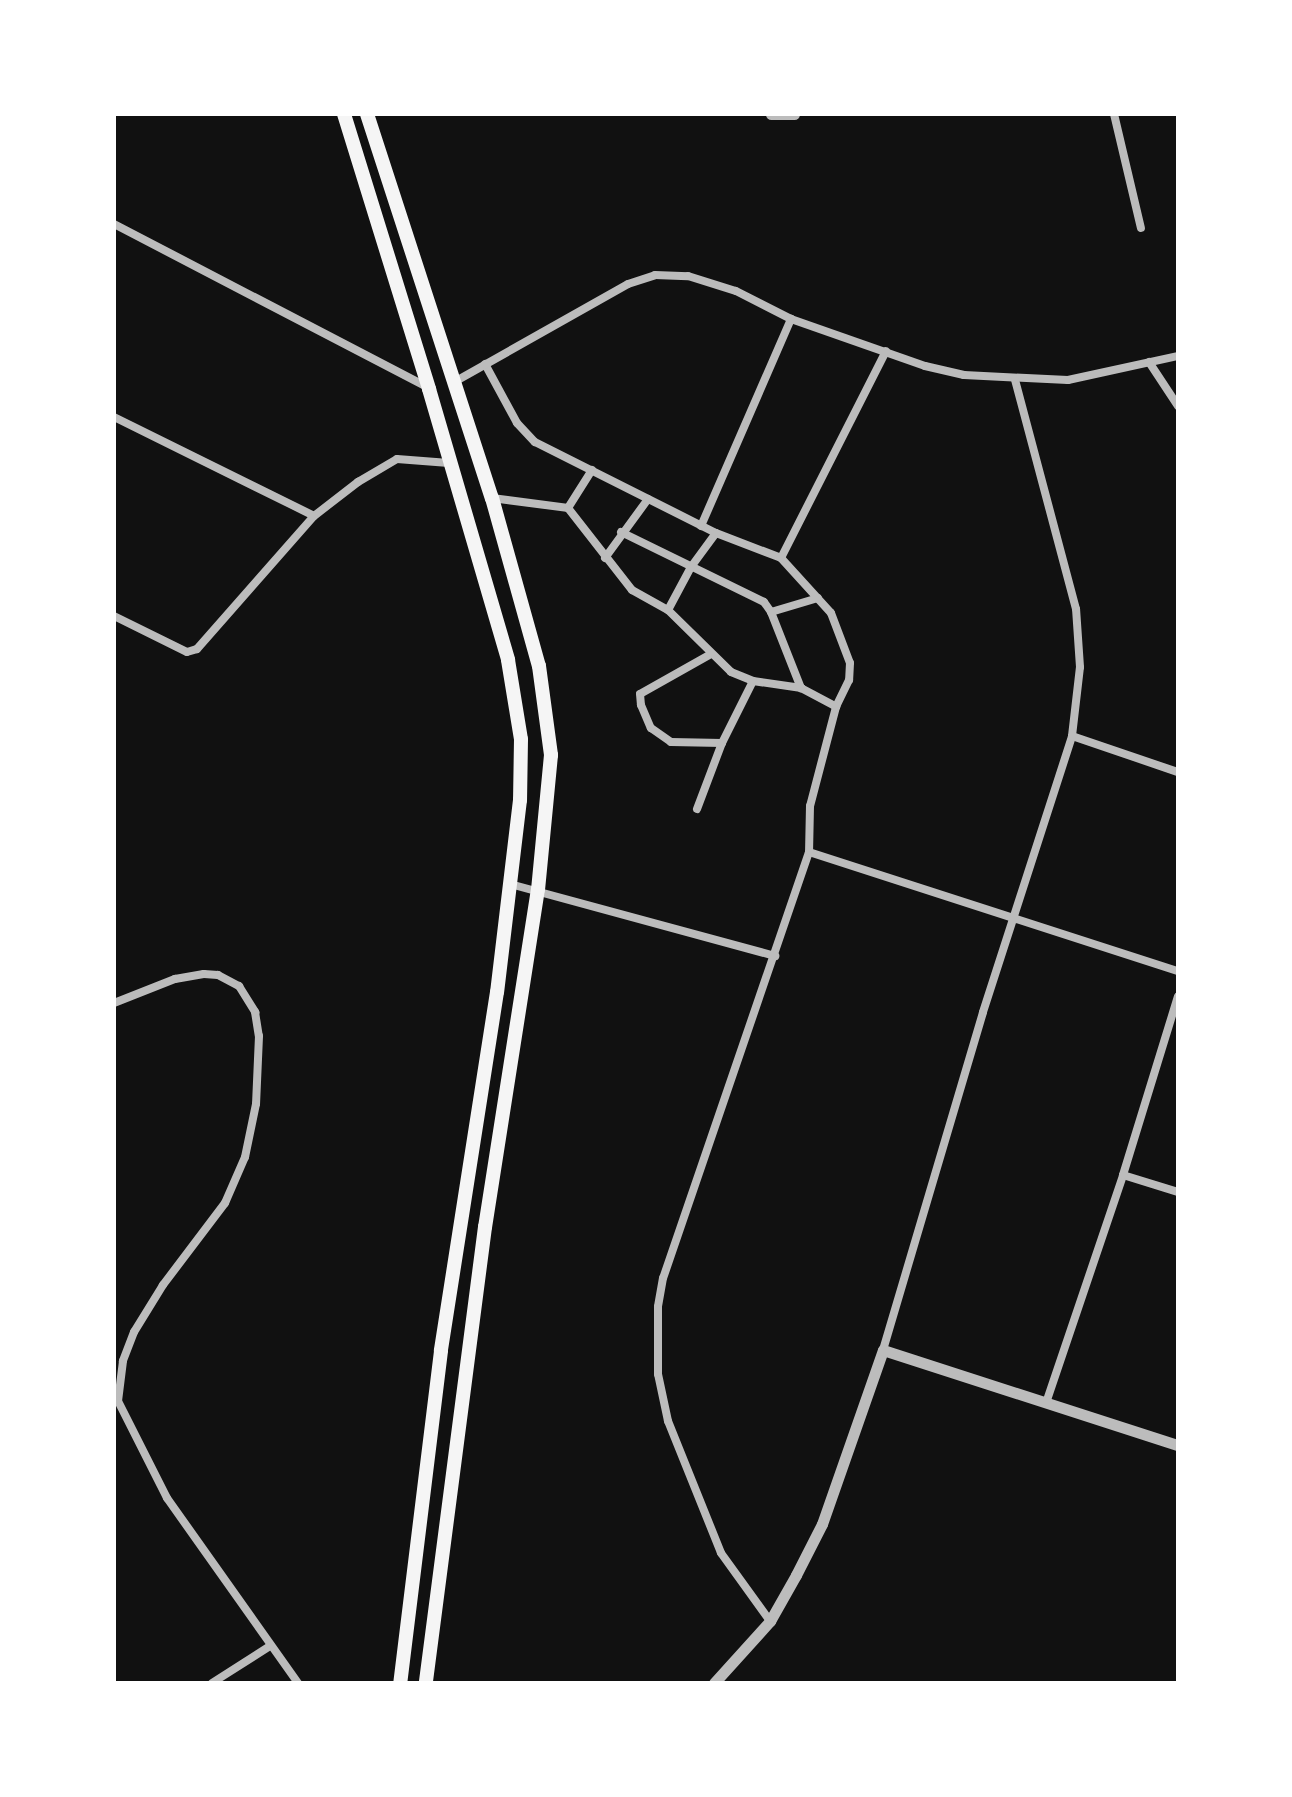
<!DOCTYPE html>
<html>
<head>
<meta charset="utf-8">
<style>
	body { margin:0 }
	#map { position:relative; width:1292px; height:1797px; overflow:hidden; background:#111; font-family:"Roboto Condensed",sans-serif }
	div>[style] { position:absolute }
	.minor>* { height:8px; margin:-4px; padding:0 4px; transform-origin:4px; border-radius:4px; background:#bcbcbc }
	.tertiary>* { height:11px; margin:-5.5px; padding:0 5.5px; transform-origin:5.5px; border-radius:5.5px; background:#bcbcbc }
	.primary>* { height:14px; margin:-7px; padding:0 7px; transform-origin:7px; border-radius:7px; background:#f5f5f5 }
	span { translate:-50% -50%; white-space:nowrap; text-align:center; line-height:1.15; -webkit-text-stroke:8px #fff; paint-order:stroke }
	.frame { position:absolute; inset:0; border:116px solid #fff; pointer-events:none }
</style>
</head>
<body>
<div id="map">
	<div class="minor">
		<div style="left:1114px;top:114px;width:117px;rotate:76.7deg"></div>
		<div style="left:114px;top:224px;width:355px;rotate:27.5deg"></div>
		<div style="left:1149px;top:362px;width:53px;rotate:56.6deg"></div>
		<div style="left:485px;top:364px;width:67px;rotate:61.5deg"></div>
		<div style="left:517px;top:423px;width:26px;rotate:47deg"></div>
		<div style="left:535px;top:442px;width:203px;rotate:26.7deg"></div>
		<div style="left:716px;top:533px;width:70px;rotate:21deg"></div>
		<div style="left:781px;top:558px;width:74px;rotate:47.7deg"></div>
		<div style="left:831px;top:613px;width:53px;rotate:69.2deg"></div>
		<div style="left:850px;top:663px;width:17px;rotate:93deg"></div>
		<div style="left:849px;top:680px;width:30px;rotate:116deg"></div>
		<div style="left:836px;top:707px;width:102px;rotate:104.7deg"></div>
		<div style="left:810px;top:806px;width:46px;rotate:91.2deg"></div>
		<div style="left:809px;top:852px;width:450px;rotate:108.9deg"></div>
		<div style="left:663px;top:1278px;width:29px;rotate:100deg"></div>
		<div style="left:658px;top:1307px;width:67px;rotate:90deg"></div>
		<div style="left:658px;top:1374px;width:48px;rotate:78deg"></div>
		<div style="left:668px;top:1421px;width:142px;rotate:68.1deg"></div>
		<div style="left:721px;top:1553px;width:84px;rotate:54.2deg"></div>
		<div style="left:456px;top:381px;width:197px;rotate:-29.4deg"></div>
		<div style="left:628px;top:284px;width:28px;rotate:-18deg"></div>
		<div style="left:655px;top:275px;width:33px;rotate:2deg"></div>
		<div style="left:688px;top:276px;width:50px;rotate:17.4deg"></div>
		<div style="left:736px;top:291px;width:62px;rotate:27deg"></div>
		<div style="left:791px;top:319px;width:142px;rotate:19.3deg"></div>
		<div style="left:925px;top:366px;width:40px;rotate:13deg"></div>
		<div style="left:964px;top:375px;width:104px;rotate:2.8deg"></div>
		<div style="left:1068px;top:380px;width:113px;rotate:-12.3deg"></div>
		<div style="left:114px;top:417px;width:223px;rotate:26.3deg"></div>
		<div style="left:314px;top:516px;width:56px;rotate:-37.7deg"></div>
		<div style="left:358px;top:482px;width:45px;rotate:-30.5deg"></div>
		<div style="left:397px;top:459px;width:52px;rotate:4.4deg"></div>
		<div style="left:492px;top:498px;width:77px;rotate:7.5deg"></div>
		<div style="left:568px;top:508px;width:104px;rotate:52deg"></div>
		<div style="left:632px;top:590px;width:41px;rotate:29.1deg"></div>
		<div style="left:668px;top:610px;width:88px;rotate:44.5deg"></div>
		<div style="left:731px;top:672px;width:24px;rotate:22deg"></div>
		<div style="left:753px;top:681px;width:49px;rotate:8.3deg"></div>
		<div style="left:801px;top:688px;width:40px;rotate:28deg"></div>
		<div style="left:568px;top:508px;width:45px;rotate:-57.7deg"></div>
		<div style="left:701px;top:526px;width:226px;rotate:-66.5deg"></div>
		<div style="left:621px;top:532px;width:159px;rotate:26.1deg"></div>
		<div style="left:764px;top:602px;width:12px;rotate:55deg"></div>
		<div style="left:771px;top:612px;width:82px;rotate:68.5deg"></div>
		<div style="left:605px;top:558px;width:73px;rotate:-53.9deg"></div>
		<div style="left:781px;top:558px;width:232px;rotate:-63.1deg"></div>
		<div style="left:668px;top:610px;width:49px;rotate:-61.9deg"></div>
		<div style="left:691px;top:567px;width:42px;rotate:-53.7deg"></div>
		<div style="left:771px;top:612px;width:49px;rotate:-16.6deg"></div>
		<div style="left:114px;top:616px;width:81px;rotate:26.3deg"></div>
		<div style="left:187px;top:652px;width:10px;rotate:-17deg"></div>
		<div style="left:197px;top:649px;width:177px;rotate:-48.7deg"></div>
		<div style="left:711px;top:654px;width:81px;rotate:150.6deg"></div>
		<div style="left:640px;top:694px;width:11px;rotate:85deg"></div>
		<div style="left:641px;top:705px;width:25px;rotate:67deg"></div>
		<div style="left:651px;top:728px;width:24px;rotate:35deg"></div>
		<div style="left:671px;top:742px;width:51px;rotate:1.1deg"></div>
		<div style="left:1072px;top:736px;width:112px;rotate:18.8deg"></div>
		<div style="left:697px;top:809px;width:71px;rotate:-69.3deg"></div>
		<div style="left:722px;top:743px;width:69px;rotate:-63.4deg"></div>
		<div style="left:809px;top:852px;width:388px;rotate:17.9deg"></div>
		<div style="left:510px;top:884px;width:275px;rotate:15.2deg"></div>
		<div style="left:114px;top:1003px;width:66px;rotate:-21.5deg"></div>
		<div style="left:175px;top:979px;width:29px;rotate:-10deg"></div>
		<div style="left:204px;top:974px;width:14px;rotate:4deg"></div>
		<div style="left:218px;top:975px;width:24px;rotate:28deg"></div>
		<div style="left:239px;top:986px;width:31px;rotate:58deg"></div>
		<div style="left:255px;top:1012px;width:24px;rotate:81deg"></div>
		<div style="left:259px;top:1036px;width:68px;rotate:92.5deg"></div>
		<div style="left:256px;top:1104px;width:54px;rotate:101.7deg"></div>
		<div style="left:245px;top:1157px;width:50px;rotate:113.5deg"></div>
		<div style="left:225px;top:1203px;width:103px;rotate:127.1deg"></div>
		<div style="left:163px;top:1285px;width:55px;rotate:121.7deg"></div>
		<div style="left:134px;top:1332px;width:31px;rotate:111deg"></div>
		<div style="left:123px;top:1361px;width:40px;rotate:97.1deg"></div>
		<div style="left:118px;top:1401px;width:109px;rotate:63.2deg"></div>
		<div style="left:167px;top:1498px;width:227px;rotate:54.7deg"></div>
		<div style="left:1123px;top:1175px;width:58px;rotate:17.2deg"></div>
		<div style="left:883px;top:1350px;width:352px;rotate:-73.5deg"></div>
		<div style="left:983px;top:1012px;width:290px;rotate:-72.1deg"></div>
		<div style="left:1072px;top:736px;width:69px;rotate:-83.4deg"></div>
		<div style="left:1080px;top:667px;width:58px;rotate:-93.9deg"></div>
		<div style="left:1076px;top:609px;width:237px;rotate:-104.9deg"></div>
		<div style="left:1046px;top:1403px;width:241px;rotate:-71.3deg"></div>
		<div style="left:1123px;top:1175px;width:187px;rotate:-72.9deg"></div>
		<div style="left:212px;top:1683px;width:69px;rotate:-32.5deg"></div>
	</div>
	<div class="tertiary">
		<div style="left:771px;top:114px;width:23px"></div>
		<div style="left:714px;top:1683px;width:84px;rotate:-47.9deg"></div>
		<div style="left:770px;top:1621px;width:53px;rotate:-60.5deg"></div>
		<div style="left:796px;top:1575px;width:57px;rotate:-63deg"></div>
		<div style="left:822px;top:1524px;width:184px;rotate:-70.7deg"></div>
		<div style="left:883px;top:1350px;width:310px;rotate:17.9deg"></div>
	</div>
	<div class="primary">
		<div style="left:344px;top:114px;width:288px;rotate:72.8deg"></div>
		<div style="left:429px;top:389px;width:282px;rotate:73.7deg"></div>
		<div style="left:508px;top:660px;width:80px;rotate:80.7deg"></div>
		<div style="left:521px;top:739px;width:61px;rotate:90.9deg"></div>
		<div style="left:520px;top:800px;width:193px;rotate:96.8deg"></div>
		<div style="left:497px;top:992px;width:363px;rotate:98.9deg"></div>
		<div style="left:441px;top:1351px;width:335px;rotate:97deg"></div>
		<div style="left:367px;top:114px;width:404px;rotate:72deg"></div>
		<div style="left:492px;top:498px;width:174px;rotate:74.4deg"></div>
		<div style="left:539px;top:666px;width:90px;rotate:82.3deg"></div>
		<div style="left:551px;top:755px;width:135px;rotate:95.5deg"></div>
		<div style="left:538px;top:889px;width:342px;rotate:98.9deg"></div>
		<div style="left:485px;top:1227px;width:460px;rotate:97.4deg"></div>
	</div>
	<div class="frame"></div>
</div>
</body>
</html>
